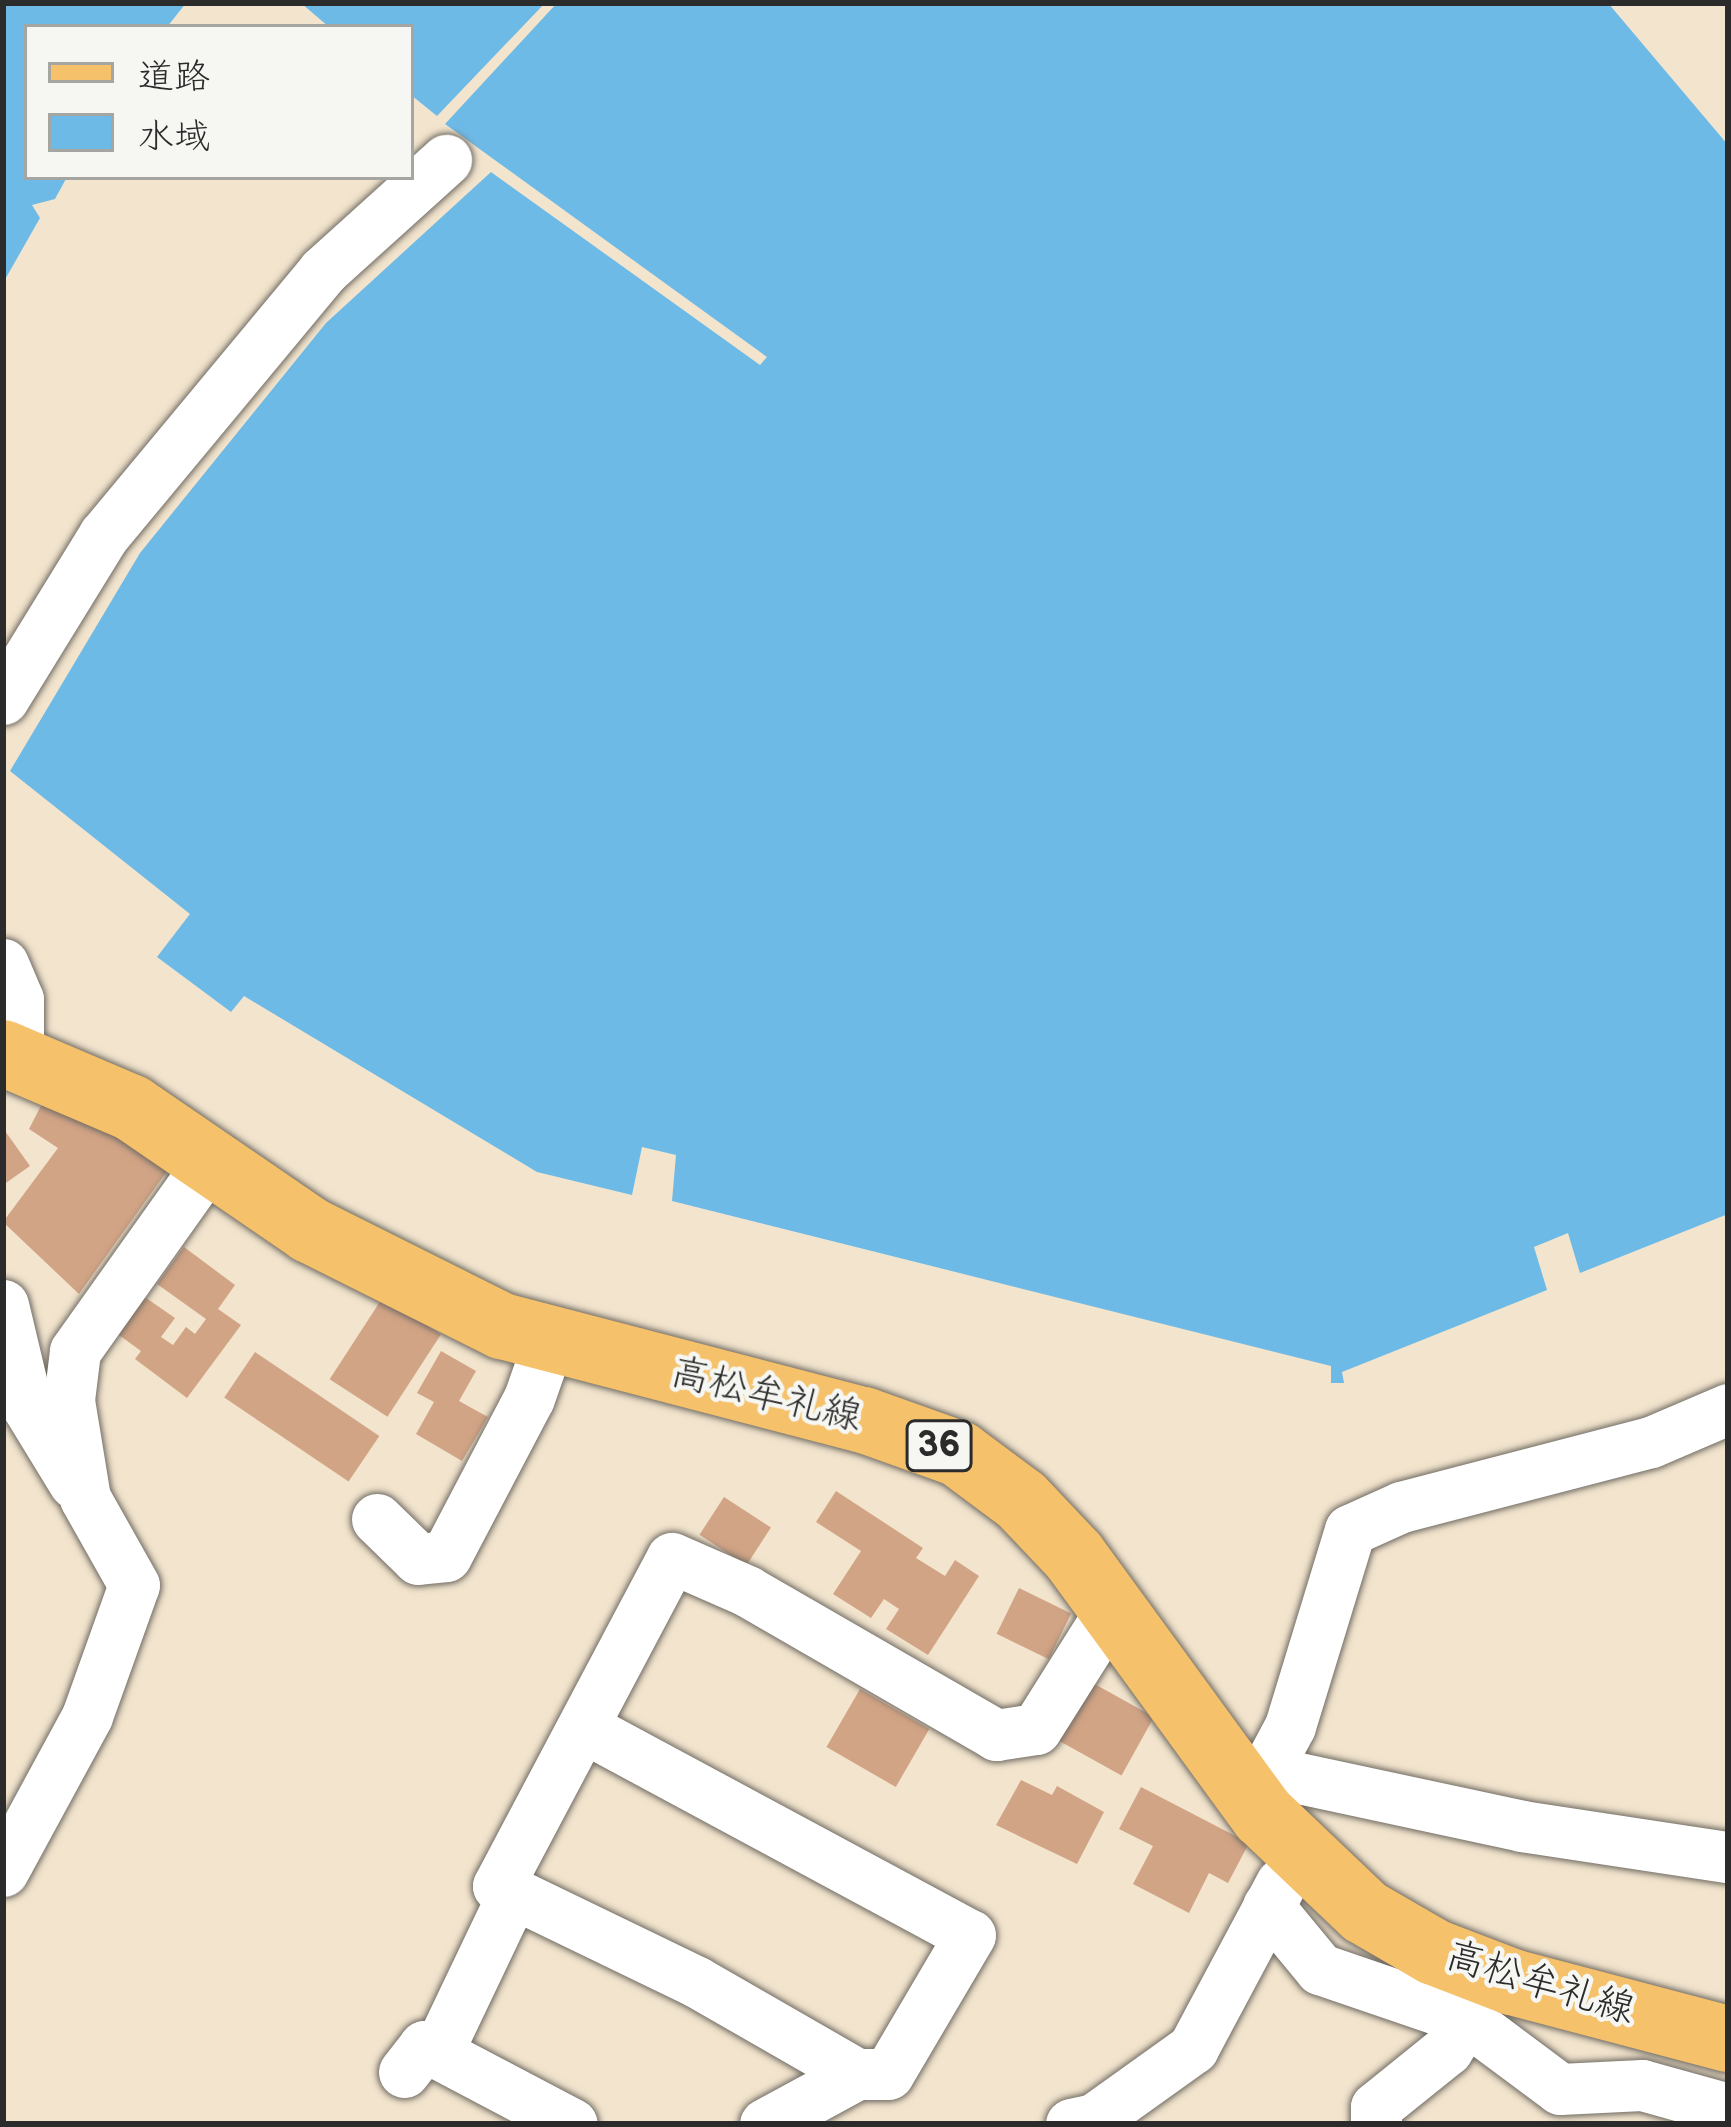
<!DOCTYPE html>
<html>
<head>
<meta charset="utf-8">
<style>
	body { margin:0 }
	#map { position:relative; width:1731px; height:2127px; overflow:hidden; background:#f2e4cd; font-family:"Balsamiq Sans","Klee One",sans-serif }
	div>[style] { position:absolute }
	.water>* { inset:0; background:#6ebae7 }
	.building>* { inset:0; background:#d2a486; transform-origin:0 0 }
	.roads { filter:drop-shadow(0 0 3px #716c64) drop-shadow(0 0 3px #716c64) }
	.minor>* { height:51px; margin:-25.5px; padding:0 25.5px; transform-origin:25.5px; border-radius:25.5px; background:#fff }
	.major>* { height:66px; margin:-33px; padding:0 33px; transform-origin:33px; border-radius:33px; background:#f5c16b }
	span { translate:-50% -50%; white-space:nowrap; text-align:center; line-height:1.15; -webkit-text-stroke:9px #f6f6f2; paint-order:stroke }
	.shield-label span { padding:3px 9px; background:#f6f6f2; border:3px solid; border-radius:9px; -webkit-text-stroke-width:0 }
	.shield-label { font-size:36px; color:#2b2b2b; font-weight:700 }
	.street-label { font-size:39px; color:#2b2b2b }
	.frame { position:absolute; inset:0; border:6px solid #2b2b2b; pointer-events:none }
	.legend { position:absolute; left:24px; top:24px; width:390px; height:156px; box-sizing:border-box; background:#f6f6f2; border:3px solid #a5a5a2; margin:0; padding:15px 21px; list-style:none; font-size:36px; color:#2b2b2b }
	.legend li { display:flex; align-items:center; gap:24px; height:60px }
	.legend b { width:60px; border:3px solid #a5a5a2 }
</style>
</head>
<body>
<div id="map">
	<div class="water">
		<div style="clip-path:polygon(3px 3px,186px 3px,167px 27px,27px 27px,27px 177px,67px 177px,55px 199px,32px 205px,40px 218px,3px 283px)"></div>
		<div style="clip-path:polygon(301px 3px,545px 3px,437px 116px,411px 95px,411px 27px,329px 27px)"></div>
		<div style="clip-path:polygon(557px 3px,1608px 3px,1728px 145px,1728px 1214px,1580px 1273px,1568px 1233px,1534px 1247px,1547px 1290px,1342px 1372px,1344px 1383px,1331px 1383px,1331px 1366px,672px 1201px,676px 1155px,642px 1147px,632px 1195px,537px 1172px,244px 996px,231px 1012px,157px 957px,190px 914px,10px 771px,140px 553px,326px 323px,491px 172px,760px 365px,767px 357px,445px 124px)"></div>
	</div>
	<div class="building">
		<div style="clip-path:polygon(44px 1100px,175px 1160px,79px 1294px,3px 1222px,58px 1148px,29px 1129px)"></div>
		<div style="clip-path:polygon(3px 1128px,30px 1166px,3px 1185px)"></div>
		<div style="clip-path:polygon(184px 1247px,235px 1285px,218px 1309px,241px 1325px,187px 1398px,135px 1359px,141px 1351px,112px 1330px,139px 1293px,175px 1318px,161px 1337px,173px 1345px,186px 1327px,195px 1334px,206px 1319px,157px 1284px)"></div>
		<div style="left:383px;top:1297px;width:69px;height:98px;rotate:33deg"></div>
		<div style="clip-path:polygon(441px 1351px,476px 1371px,459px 1401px,488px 1417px,462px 1461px,416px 1434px,434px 1402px,417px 1393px)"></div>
		<div style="left:255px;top:1352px;width:150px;height:55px;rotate:34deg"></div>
		<div style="clip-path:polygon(836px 1491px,923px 1548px,916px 1558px,945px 1576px,955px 1560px,979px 1576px,928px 1655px,886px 1629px,899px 1609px,884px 1599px,871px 1618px,833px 1594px,861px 1551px,816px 1522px)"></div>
		<div style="left:724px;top:1497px;width:56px;height:45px;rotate:33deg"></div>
		<div style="left:1019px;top:1588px;width:58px;height:51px;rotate:26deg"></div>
		<div style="left:1091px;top:1682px;width:72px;height:67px;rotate:29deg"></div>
		<div style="left:860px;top:1689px;width:80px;height:67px;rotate:30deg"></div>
		<div style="clip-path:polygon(1021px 1780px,1052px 1795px,1057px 1786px,1104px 1812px,1077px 1864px,996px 1825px)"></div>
		<div style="clip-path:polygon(1141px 1787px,1249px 1843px,1228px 1883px,1209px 1873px,1189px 1913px,1133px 1884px,1153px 1846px,1119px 1829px)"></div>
	</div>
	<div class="roads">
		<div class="minor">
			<div style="left:3px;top:699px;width:193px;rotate:-58.4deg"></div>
			<div style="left:104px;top:535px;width:343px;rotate:-50.3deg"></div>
			<div style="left:323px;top:271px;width:166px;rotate:-42.1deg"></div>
			<div style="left:3px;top:964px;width:38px;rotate:67deg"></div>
			<div style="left:18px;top:999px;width:60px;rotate:90deg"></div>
			<div style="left:3px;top:1305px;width:104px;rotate:76.6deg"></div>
			<div style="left:27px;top:1406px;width:90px;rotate:58.6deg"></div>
			<div style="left:377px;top:1519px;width:57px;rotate:44.3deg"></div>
			<div style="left:418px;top:1559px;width:28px;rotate:-6deg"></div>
			<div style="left:446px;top:1556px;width:178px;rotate:-62.3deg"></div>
			<div style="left:529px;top:1398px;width:60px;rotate:-70.7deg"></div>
			<div style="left:583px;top:1727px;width:439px;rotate:28.3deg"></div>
			<div style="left:970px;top:1935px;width:161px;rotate:120.5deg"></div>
			<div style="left:888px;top:2074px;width:31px;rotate:180deg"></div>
			<div style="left:857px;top:2074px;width:185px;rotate:-150.1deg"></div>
			<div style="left:697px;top:1982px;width:221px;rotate:-154.2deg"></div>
			<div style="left:498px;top:1886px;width:371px;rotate:-62.1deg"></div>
			<div style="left:672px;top:1558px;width:82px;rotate:23.7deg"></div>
			<div style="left:747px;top:1591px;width:288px;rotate:30deg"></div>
			<div style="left:996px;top:1735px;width:40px;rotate:-8.5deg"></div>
			<div style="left:1036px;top:1729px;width:141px;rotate:-57.8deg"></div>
			<div style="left:1266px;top:1771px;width:51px;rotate:-61.9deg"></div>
			<div style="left:1290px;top:1726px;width:205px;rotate:-73deg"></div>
			<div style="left:1350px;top:1530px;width:56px;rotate:-24.3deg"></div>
			<div style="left:1401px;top:1507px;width:258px;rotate:-14.6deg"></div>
			<div style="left:1651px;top:1442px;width:84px;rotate:-23.2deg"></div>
			<div style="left:1240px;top:1784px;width:29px;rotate:-27deg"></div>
			<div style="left:1266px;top:1771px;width:262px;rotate:12.1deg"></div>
			<div style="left:1522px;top:1826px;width:208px;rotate:8.6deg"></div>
			<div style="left:3px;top:1871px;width:176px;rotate:-61.5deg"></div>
			<div style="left:87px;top:1716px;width:139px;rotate:-70.3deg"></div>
			<div style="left:134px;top:1585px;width:100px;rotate:-119.4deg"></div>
			<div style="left:85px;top:1498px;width:99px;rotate:-99.3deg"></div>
			<div style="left:69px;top:1400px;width:49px;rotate:-83deg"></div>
			<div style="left:75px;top:1351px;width:233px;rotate:-54.6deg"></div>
			<div style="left:1268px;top:1906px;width:82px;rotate:50.5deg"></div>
			<div style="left:1320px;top:1969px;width:154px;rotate:18.9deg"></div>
			<div style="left:1466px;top:2019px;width:117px;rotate:36.7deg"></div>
			<div style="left:1560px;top:2089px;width:82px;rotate:-2.8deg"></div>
			<div style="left:1642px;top:2085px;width:89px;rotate:15.6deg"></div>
			<div style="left:437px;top:2053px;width:176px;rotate:-64.5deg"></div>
			<div style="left:404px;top:2072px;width:33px;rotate:-52deg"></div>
			<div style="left:424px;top:2046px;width:167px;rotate:27.8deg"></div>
			<div style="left:765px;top:2124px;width:105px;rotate:-28.5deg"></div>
			<div style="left:1071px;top:2124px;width:24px;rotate:-12deg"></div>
			<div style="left:1094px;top:2119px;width:122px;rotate:-35.6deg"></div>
			<div style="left:1193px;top:2048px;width:187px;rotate:-61.9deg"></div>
			<div style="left:1376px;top:2124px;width:17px;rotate:-90deg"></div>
			<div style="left:1376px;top:2107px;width:91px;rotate:-38.8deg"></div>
			<div style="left:1447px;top:2050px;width:36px;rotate:-58deg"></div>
		</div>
		<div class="major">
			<div style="left:3px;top:1053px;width:140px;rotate:23.1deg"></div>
			<div style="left:132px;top:1108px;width:216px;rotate:34.4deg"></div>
			<div style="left:310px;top:1230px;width:215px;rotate:26.6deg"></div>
			<div style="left:502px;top:1326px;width:374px;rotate:14.6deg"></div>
			<div style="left:864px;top:1420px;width:101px;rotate:19.7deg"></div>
			<div style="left:959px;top:1454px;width:77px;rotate:36.6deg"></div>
			<div style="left:1021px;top:1500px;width:77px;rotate:46.6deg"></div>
			<div style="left:1074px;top:1556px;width:321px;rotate:53.9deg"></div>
			<div style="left:1263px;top:1815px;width:141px;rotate:43.6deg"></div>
			<div style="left:1365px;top:1912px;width:80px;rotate:30.1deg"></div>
			<div style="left:1434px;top:1952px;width:84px;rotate:21deg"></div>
			<div style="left:1512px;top:1982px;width:223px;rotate:14.8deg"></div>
		</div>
	</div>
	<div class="shield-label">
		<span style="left:939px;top:1446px">36</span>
	</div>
	<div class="street-label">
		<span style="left:766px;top:1396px;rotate:14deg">高松牟礼線</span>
		<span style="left:1540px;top:1984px;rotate:17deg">高松牟礼線</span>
	</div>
	<div class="frame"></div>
	<ul class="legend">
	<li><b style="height:15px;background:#f5c16b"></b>道路</li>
	<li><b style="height:33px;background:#6ebae7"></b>水域</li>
	</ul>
</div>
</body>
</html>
